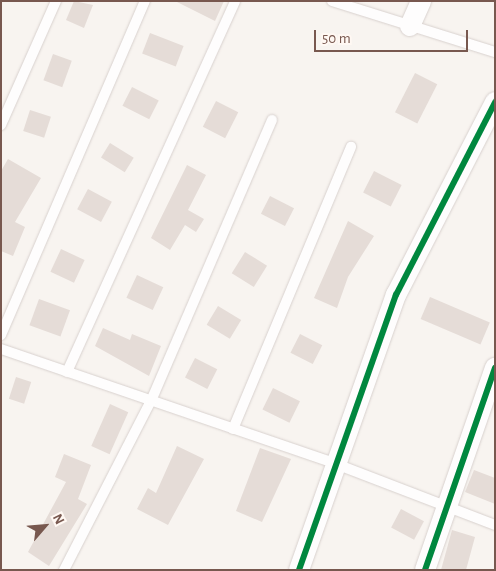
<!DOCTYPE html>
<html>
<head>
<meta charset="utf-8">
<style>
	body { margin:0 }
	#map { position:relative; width:496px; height:571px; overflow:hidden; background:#f8f4f0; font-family:"Alegreya Sans",sans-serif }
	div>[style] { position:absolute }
	.building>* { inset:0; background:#e5dcd7; transform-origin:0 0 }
	.roads { filter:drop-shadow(0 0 1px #d8d1ce) drop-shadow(0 0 1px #d8d1ce) }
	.service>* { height:10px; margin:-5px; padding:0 5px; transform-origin:5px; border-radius:5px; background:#fefdfd }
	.minor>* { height:20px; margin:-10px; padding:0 10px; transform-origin:10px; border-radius:10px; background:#fefdfd }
	.cycleway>* { height:6px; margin:-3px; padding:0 3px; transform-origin:3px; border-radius:3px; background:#00873e }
	span { translate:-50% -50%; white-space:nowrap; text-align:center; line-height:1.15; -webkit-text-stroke:4px #fff8f3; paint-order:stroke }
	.frame { position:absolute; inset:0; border:2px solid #78584f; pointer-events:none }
	.north { position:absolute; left:20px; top:501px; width:50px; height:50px; -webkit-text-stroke:4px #fff8f3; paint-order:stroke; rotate:63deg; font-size:14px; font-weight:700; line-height:20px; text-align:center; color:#78584f }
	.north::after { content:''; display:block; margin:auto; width:18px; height:22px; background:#78584f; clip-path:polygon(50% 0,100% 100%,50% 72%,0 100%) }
	.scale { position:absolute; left:314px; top:30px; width:154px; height:22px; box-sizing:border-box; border:2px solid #78584f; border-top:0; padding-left:6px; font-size:15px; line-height:18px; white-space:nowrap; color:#78584f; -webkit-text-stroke:4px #fff8f3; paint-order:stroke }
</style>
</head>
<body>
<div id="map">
	<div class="building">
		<div style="clip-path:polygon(74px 1px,93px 5px,84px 28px,66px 20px)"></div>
		<div style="clip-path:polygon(175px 1px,224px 1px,215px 21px)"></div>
		<div style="left:150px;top:33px;width:36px;height:22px;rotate:21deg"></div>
		<div style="left:53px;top:54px;width:20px;height:28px;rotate:20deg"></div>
		<div style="left:415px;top:73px;width:25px;height:44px;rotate:27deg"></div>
		<div style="left:132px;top:87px;width:30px;height:21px;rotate:27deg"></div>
		<div style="left:216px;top:101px;width:25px;height:29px;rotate:27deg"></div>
		<div style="left:30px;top:110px;width:22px;height:22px;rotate:18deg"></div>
		<div style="left:110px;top:143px;width:28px;height:17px;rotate:32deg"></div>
		<div style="clip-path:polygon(8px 159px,41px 178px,15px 222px,25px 227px,13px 256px,1px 251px,1px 171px)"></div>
		<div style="clip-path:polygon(187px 165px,206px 175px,188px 210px,204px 219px,196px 232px,185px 225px,170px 250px,151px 238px)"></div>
		<div style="left:374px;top:171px;width:31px;height:24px;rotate:27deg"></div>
		<div style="left:88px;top:189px;width:27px;height:23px;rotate:28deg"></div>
		<div style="left:270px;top:196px;width:27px;height:20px;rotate:27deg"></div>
		<div style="clip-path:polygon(348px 221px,374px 236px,348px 277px,337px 308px,314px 298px)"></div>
		<div style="left:61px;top:249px;width:26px;height:25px;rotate:25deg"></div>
		<div style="left:245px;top:252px;width:26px;height:25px;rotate:32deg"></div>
		<div style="left:137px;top:275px;width:29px;height:25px;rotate:25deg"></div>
		<div style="left:430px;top:297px;width:65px;height:24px;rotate:23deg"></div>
		<div style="left:39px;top:299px;width:33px;height:28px;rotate:20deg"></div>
		<div style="left:218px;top:306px;width:27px;height:22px;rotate:31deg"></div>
		<div style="clip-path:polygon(103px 328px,130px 340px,132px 334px,161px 346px,149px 376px,95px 346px)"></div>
		<div style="left:300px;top:334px;width:25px;height:21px;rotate:27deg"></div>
		<div style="left:195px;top:358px;width:25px;height:22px;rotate:27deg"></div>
		<div style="left:16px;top:377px;width:16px;height:23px;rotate:18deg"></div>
		<div style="left:273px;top:388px;width:30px;height:24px;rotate:26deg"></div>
		<div style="left:110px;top:404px;width:20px;height:46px;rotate:24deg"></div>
		<div style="clip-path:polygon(177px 446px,204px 459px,168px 525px,137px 509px,148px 488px,156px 493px)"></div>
		<div style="clip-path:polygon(260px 448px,291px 459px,262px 522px,236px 511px)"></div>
		<div style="clip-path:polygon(64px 454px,91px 465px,78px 499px,87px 504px,49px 566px,28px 552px,66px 482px,55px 477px)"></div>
		<div style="clip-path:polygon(474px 470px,495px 478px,495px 504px,465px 492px)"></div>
		<div style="left:401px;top:509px;width:26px;height:21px;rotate:28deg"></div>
		<div style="clip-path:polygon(452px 530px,475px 537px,466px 570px,441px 570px)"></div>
	</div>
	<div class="roads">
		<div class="service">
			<div style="left:332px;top:1px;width:171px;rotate:17.4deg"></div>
			<div style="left:1px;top:125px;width:136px;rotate:-66.1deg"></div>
			<div style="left:1px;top:335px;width:364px;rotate:-66.7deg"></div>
			<div style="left:1px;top:349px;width:354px;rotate:18.9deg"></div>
			<div style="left:336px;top:464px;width:170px;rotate:21deg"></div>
			<div style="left:67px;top:372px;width:407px;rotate:-65.6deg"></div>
			<div style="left:233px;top:429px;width:306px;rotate:-67.3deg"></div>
			<div style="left:64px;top:570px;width:190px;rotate:-62.8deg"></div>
			<div style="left:151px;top:401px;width:306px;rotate:-66.7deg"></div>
		</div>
		<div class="minor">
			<div style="left:410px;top:26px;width:27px;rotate:-66deg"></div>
			<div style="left:299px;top:570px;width:292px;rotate:-70.6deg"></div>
			<div style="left:396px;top:295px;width:217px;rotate:-62.8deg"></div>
			<div style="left:425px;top:570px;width:214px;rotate:-70.9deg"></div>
		</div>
	</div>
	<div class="cycleway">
		<div style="left:299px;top:570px;width:292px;rotate:-70.6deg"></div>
		<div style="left:396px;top:295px;width:217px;rotate:-62.8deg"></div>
		<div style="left:425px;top:570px;width:214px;rotate:-70.9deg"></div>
	</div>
	<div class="frame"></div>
	<div class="north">N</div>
	<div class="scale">50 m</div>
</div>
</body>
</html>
